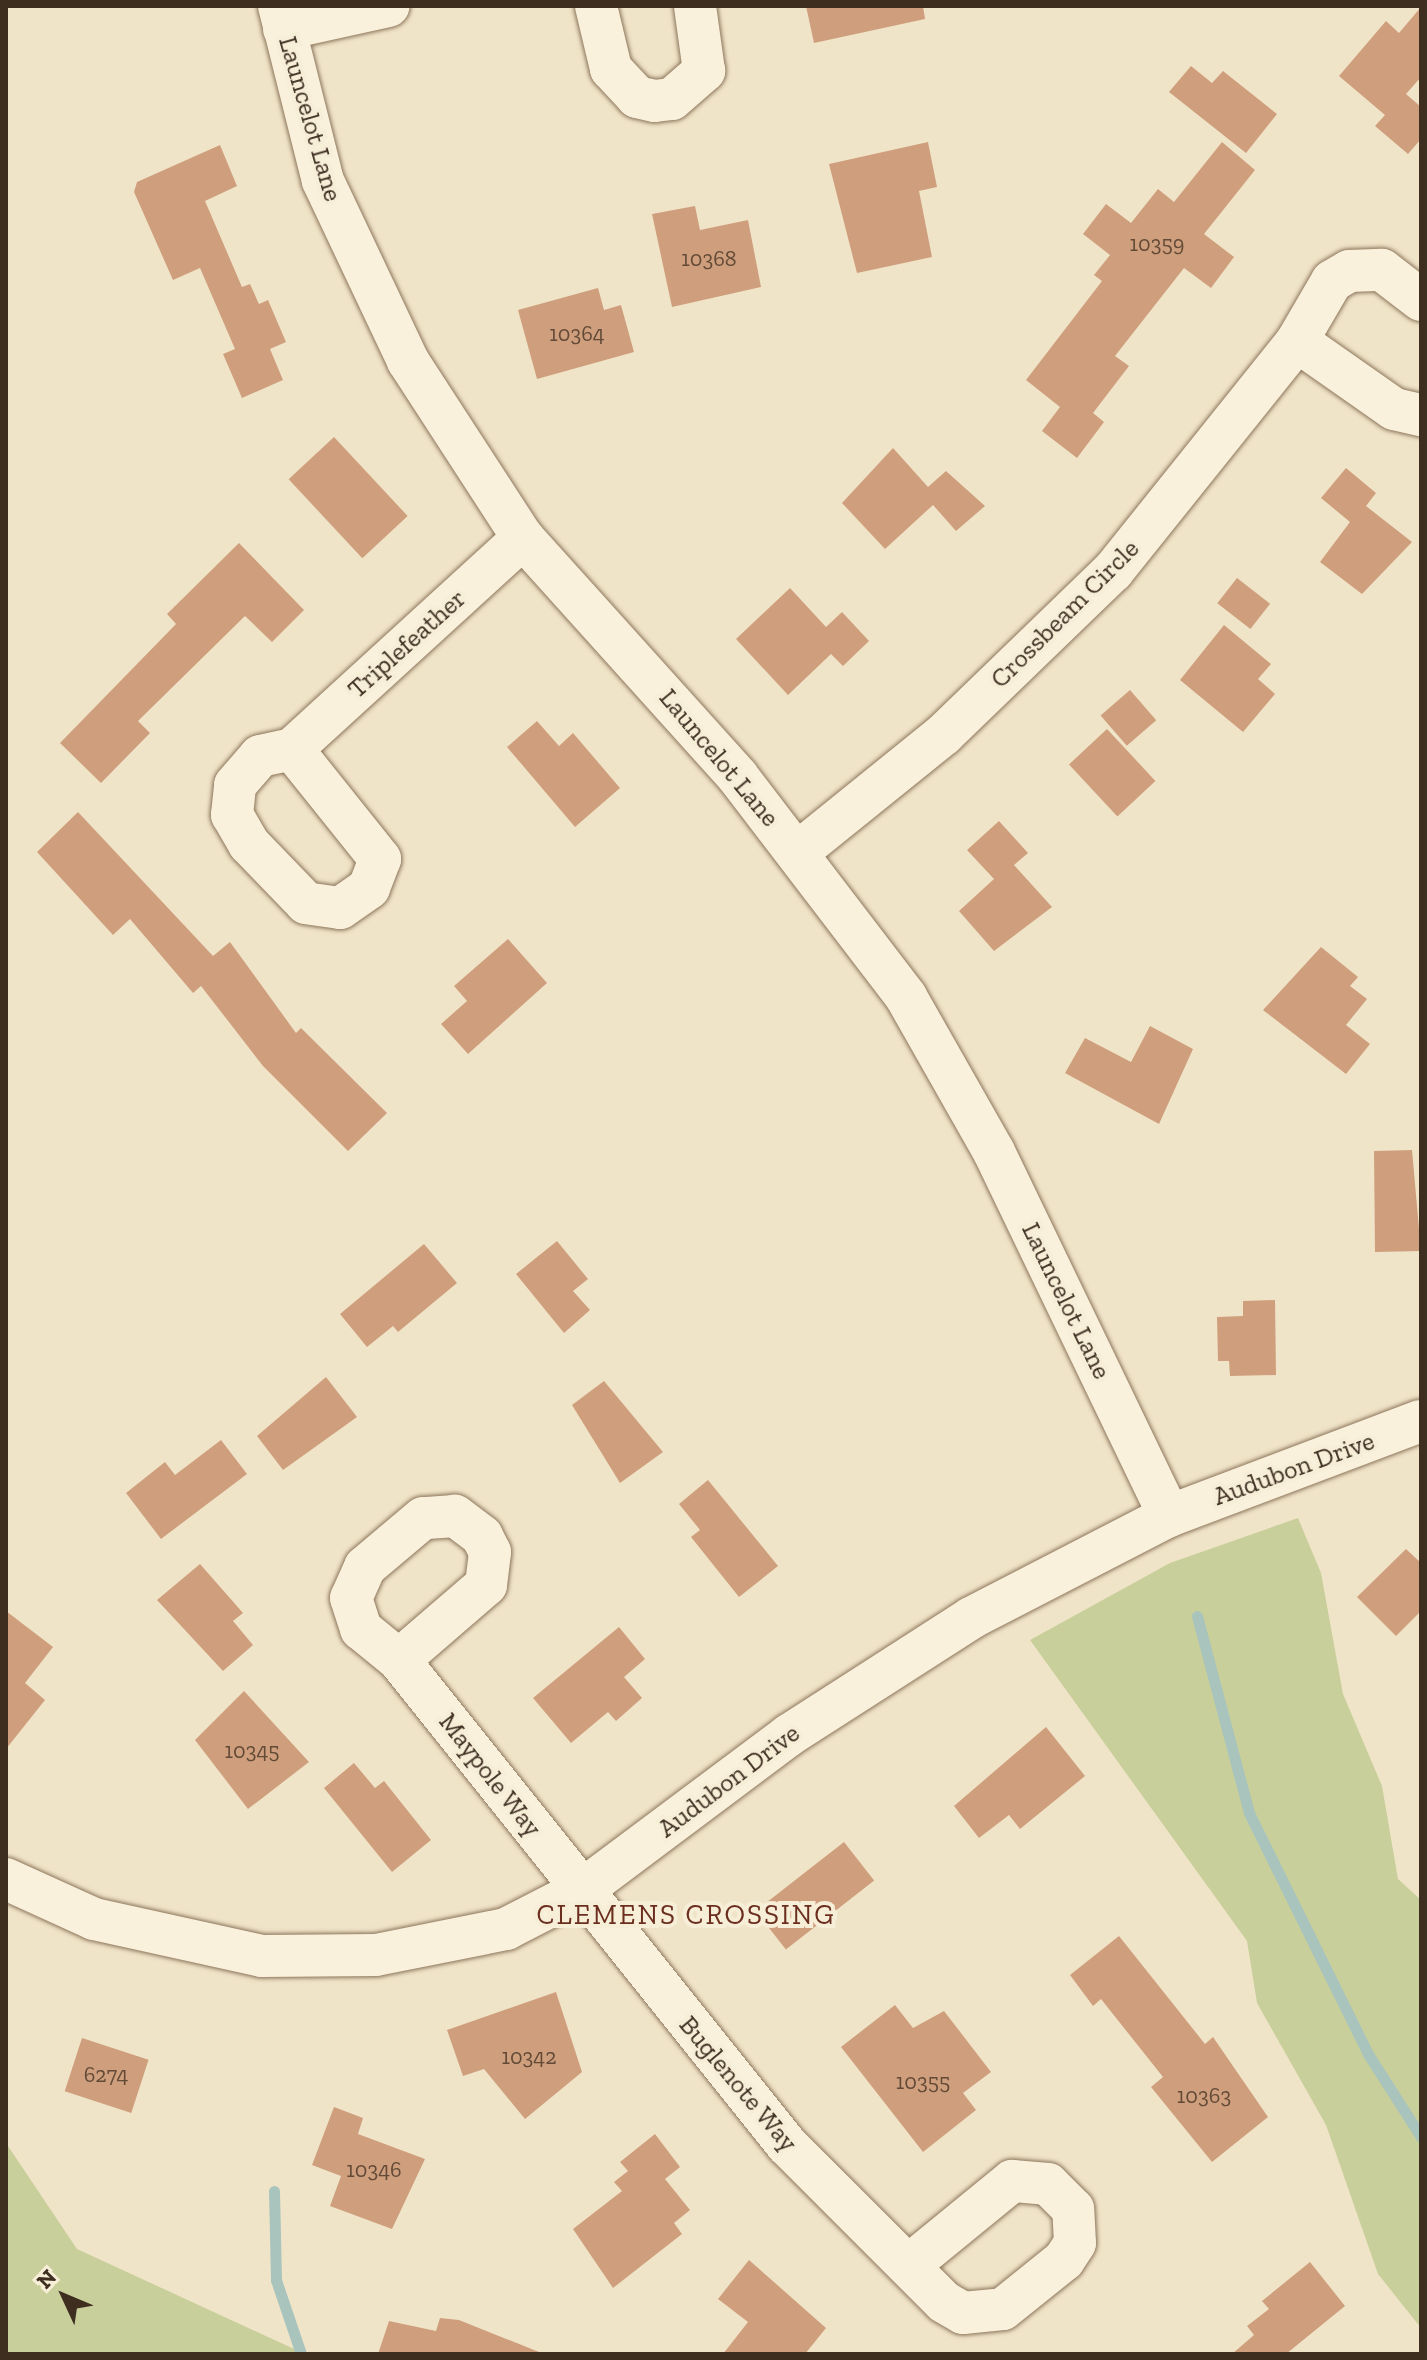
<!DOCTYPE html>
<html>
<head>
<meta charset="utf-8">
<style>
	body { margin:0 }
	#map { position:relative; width:1427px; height:2360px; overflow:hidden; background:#f0e4c8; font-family:"Zilla Slab",serif }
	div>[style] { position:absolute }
	.green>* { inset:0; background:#c9cf9b }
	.stream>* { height:11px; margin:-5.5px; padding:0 5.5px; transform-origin:5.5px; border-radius:5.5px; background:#a9c4bc }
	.building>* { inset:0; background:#cf9f7d; transform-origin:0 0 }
	.roads { filter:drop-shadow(0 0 2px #8d765c) drop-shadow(0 0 2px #8d765c) }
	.street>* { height:42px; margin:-21px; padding:0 21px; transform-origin:21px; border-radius:21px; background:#faf1dc }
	span { translate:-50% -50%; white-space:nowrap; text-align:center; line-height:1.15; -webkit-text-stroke:8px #f7eed8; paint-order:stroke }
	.number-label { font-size:22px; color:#624a37 }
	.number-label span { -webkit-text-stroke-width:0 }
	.street-label { font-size:26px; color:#3d2e20 }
	.neighbourhood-label { font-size:28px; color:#6b2e1e; letter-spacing:2px }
	.frame { position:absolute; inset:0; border:8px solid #3d2e20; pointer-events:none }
	.north { position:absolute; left:24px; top:2256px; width:80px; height:80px; -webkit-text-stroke:6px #f7eed8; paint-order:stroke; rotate:314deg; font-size:22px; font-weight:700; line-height:32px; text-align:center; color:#3d2e20 }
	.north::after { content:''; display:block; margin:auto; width:28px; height:36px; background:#3d2e20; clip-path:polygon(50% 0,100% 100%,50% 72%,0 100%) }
</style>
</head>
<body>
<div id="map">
	<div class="green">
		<div style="clip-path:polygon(1298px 1518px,1321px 1573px,1343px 1694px,1382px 1786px,1398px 1879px,1421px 1900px,1421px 2328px,1378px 2274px,1326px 2125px,1257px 2003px,1247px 1941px,1030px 1640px,1170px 1563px)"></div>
		<div style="clip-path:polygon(6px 2143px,77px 2249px,305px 2354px,6px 2354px)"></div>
	</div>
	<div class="stream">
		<div style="left:1197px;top:1616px;width:204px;rotate:75.2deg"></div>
		<div style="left:1249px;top:1813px;width:269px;rotate:63.7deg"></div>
		<div style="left:1368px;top:2054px;width:98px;rotate:57.4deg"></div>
		<div style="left:274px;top:2191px;width:89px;rotate:88.7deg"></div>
		<div style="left:276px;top:2280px;width:78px;rotate:71.3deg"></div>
	</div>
	<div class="building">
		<div style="clip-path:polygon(806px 6px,923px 6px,925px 19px,814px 43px)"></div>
		<div style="clip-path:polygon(1421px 7px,1421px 77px,1406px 94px,1421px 107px,1421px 139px,1408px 154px,1375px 126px,1385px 115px,1339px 76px,1386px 21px,1399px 33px)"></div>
		<div style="clip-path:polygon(1191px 66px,1212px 83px,1223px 71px,1277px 114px,1246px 153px,1169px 92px)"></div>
		<div style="clip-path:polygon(928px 142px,937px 187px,919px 191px,932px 257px,857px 273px,829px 164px)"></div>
		<div style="clip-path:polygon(1222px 142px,1255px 170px,1204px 234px,1234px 257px,1211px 288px,1184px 268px,1115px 356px,1129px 366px,1093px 413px,1104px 422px,1077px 458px,1042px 431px,1060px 407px,1026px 380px,1102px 281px,1094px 275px,1110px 255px,1083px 234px,1106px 204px,1131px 223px,1158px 189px,1174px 202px)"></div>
		<div style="clip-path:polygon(220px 145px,237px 186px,205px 201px,242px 287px,250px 284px,259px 304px,268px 300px,286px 342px,270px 349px,283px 380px,242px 398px,223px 354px,235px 349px,200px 268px,173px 280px,134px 192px,137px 182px)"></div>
		<div style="clip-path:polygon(695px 206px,700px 230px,748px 220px,761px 287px,672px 307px,652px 214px)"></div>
		<div style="clip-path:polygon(598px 288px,604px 310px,621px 305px,634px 352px,537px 379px,518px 310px)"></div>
		<div style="left:334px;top:437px;width:108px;height:62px;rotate:47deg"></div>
		<div style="clip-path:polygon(893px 448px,928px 487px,946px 471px,985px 506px,956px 531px,933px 505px,885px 549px,842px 503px)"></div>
		<div style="clip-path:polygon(1346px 468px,1376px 493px,1366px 506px,1412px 542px,1362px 594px,1320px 562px,1350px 522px,1321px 498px)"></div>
		<div style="clip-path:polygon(239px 543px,304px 610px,272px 642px,245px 616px,138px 721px,150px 733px,101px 783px,60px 743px,176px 624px,167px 614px)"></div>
		<div style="left:1237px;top:578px;width:42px;height:32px;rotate:38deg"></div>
		<div style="clip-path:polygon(790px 588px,826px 627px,842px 612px,869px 641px,843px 666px,831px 654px,788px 695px,736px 639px)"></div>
		<div style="clip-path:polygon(1224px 625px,1271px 664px,1258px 679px,1275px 694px,1243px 732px,1180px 680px)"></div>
		<div style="left:1130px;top:690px;width:40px;height:39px;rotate:49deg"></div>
		<div style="clip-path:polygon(537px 721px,559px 746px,573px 733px,620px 788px,575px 827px,507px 747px)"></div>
		<div style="left:1107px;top:729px;width:71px;height:52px;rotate:47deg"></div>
		<div style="clip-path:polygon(78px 812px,213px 956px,230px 942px,296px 1033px,301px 1028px,387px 1113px,348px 1151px,263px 1066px,201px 986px,193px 993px,130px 919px,113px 935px,37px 852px)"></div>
		<div style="clip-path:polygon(999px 821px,1028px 853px,1014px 865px,1052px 907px,994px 951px,959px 911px,994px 879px,967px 850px)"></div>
		<div style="clip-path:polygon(508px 939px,547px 983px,468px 1054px,441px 1024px,467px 1001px,454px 986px)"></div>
		<div style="clip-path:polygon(1321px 947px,1358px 977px,1350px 986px,1367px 999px,1346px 1025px,1370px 1044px,1346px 1074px,1263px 1010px)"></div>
		<div style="clip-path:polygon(1150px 1026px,1193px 1049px,1159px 1124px,1065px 1073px,1085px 1038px,1131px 1062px)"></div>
		<div style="clip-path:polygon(1412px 1150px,1421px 1251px,1375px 1252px,1374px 1151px)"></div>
		<div style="clip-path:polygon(557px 1241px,588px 1279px,573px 1291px,590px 1310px,564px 1333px,516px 1274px)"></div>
		<div style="clip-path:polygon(424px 1244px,457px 1283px,398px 1332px,393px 1326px,367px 1347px,340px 1314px)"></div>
		<div style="clip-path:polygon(1275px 1300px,1276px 1375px,1230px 1376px,1229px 1361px,1218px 1361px,1217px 1317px,1243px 1316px,1243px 1301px)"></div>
		<div style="clip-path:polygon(326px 1377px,357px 1417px,283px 1470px,257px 1436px)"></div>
		<div style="clip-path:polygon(604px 1381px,663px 1452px,620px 1483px,572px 1405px)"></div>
		<div style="clip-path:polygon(221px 1440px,247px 1474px,161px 1539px,126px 1493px,165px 1462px,175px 1475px)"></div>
		<div style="clip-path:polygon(708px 1480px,778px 1566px,739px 1597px,691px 1537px,700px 1530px,679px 1504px)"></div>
		<div style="clip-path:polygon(1406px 1549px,1421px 1563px,1421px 1611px,1396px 1636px,1357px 1597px)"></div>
		<div style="clip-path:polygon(200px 1564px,243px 1613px,233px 1621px,253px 1645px,223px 1671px,157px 1600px)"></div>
		<div style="clip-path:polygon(6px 1611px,53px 1647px,25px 1683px,45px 1700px,6px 1749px)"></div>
		<div style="clip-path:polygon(619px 1627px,645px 1659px,624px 1677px,642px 1698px,616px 1721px,608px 1712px,571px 1743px,533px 1698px)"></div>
		<div style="clip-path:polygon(244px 1691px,309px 1762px,248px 1809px,195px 1740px)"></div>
		<div style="clip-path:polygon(1046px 1727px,1085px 1776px,1020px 1829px,1009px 1815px,979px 1838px,954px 1806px)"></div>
		<div style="clip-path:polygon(354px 1763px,375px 1788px,384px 1781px,431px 1840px,392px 1872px,324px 1788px)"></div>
		<div style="left:844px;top:1842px;width:49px;height:112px;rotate:52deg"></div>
		<div style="clip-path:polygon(1119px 1936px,1205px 2044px,1213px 2037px,1268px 2117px,1212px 2162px,1151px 2087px,1163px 2077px,1101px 1999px,1093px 2006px,1070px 1975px)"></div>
		<div style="clip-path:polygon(556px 1992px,582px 2072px,525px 2119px,484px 2069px,463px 2076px,447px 2030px)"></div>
		<div style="clip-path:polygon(895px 2005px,913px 2028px,944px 2011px,991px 2072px,963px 2093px,976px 2110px,923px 2152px,841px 2047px)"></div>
		<div style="left:82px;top:2038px;width:70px;height:56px;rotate:18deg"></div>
		<div style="clip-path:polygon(334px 2107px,363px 2118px,358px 2134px,425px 2159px,392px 2229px,330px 2206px,341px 2176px,312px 2165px)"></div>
		<div style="clip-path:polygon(655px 2134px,680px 2167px,665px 2179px,690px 2210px,674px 2223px,682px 2234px,613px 2288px,573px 2229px,622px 2191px,614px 2182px,628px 2171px,620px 2162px)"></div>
		<div style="clip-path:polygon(749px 2260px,826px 2328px,805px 2354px,723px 2354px,748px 2322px,718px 2299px)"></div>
		<div style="clip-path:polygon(1310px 2262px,1345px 2306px,1286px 2354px,1232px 2354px,1254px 2335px,1247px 2326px,1269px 2309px,1262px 2301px)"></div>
		<div style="clip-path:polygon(440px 2318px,459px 2320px,544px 2354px,378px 2354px,389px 2321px,436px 2331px)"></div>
	</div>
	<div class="roads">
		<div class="street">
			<div style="left:279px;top:6px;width:180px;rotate:75.9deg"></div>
			<div style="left:323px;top:181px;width:199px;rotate:64.7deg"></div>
			<div style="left:408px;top:361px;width:211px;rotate:57deg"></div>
			<div style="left:523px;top:538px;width:321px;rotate:48deg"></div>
			<div style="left:738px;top:777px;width:277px;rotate:52.6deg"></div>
			<div style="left:906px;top:997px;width:178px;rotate:60.4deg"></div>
			<div style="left:994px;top:1152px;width:404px;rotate:64.3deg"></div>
			<div style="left:596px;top:6px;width:65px;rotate:76.6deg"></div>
			<div style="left:611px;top:69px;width:38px;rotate:47deg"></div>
			<div style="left:637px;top:97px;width:18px;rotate:13deg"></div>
			<div style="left:655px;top:101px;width:17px;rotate:-7deg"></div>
			<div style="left:672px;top:99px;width:43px;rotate:-41.2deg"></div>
			<div style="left:704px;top:71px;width:66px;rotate:-97.9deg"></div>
			<div style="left:284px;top:29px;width:107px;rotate:-12.4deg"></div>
			<div style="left:1297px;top:341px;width:118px;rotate:35deg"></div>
			<div style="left:1394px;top:409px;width:28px;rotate:13deg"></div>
			<div style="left:292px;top:749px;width:141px;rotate:51.3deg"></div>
			<div style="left:380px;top:859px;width:31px;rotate:111deg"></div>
			<div style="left:369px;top:888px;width:35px;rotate:145deg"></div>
			<div style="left:340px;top:908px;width:34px;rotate:-172deg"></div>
			<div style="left:306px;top:903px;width:82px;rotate:-134deg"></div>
			<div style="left:249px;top:844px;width:34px;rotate:-120deg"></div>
			<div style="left:232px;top:815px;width:30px;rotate:-84deg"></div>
			<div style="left:235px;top:785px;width:38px;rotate:-49deg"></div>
			<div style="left:260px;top:756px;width:33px;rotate:-12deg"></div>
			<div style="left:292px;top:749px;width:313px;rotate:-42.4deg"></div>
			<div style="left:798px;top:852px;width:188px;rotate:-38.9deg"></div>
			<div style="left:944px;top:734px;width:235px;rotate:-44deg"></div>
			<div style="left:1113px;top:571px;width:295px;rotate:-51.3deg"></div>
			<div style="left:1297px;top:341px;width:69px;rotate:-59.7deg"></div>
			<div style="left:1332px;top:281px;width:20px;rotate:-30deg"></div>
			<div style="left:1349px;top:271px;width:33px;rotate:-2deg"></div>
			<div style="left:1382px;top:270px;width:49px;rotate:37.6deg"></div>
			<div style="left:399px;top:1660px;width:115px;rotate:-40.8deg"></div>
			<div style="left:486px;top:1585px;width:33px;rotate:-83deg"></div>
			<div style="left:490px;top:1552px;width:18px;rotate:-117deg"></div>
			<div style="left:482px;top:1536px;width:34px;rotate:-143deg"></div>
			<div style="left:455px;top:1516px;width:32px;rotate:176deg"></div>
			<div style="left:423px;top:1518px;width:76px;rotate:139.8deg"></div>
			<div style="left:365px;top:1567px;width:34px;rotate:114deg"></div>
			<div style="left:351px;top:1598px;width:33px;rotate:72deg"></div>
			<div style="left:361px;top:1629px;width:49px;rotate:39.2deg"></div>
			<div style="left:399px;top:1660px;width:620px;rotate:51.35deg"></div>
			<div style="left:786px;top:2144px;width:223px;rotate:45deg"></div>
			<div style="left:944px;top:2302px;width:22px;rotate:30deg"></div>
			<div style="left:963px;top:2313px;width:40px;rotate:-5.7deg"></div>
			<div style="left:1003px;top:2309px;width:78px;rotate:-38.8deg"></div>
			<div style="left:1064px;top:2260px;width:20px;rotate:-57deg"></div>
			<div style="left:1075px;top:2243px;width:34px;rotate:-93deg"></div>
			<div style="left:1073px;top:2209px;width:35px;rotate:-135deg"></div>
			<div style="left:1048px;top:2184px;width:36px;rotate:-175deg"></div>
			<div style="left:1012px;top:2181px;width:134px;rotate:140.7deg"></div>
			<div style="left:6px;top:1879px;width:97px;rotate:24.4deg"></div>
			<div style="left:94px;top:1919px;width:172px;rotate:12.4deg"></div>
			<div style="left:262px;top:1956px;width:114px;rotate:-0.5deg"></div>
			<div style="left:376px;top:1955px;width:133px;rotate:-11.3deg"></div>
			<div style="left:506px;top:1929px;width:85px;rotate:-27.2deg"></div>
			<div style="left:582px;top:1890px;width:259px;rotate:-36.8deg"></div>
			<div style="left:789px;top:1735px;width:216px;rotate:-32.7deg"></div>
			<div style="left:971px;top:1618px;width:223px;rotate:-27.3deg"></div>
			<div style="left:1169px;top:1516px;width:269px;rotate:-20.7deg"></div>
		</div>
	</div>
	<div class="number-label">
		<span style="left:1157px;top:244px">10359</span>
		<span style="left:709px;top:259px">10368</span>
		<span style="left:577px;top:334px">10364</span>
		<span style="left:252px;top:1751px">10345</span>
		<span style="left:529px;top:2057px">10342</span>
		<span style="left:106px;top:2075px">6274</span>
		<span style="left:923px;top:2082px">10355</span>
		<span style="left:1204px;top:2096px">10363</span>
		<span style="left:374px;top:2170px">10346</span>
	</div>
	<div class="street-label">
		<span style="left:310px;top:119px;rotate:74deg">Launcelot Lane</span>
		<span style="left:1065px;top:614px;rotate:-45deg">Crossbeam Circle</span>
		<span style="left:407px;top:644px;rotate:-42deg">Triplefeather</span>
		<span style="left:719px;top:758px;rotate:50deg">Launcelot Lane</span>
		<span style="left:1066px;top:1301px;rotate:64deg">Launcelot Lane</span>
		<span style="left:1294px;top:1469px;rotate:-20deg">Audubon Drive</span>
		<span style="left:490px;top:1775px;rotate:52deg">Maypole Way</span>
		<span style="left:729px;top:1781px;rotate:-37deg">Audubon Drive</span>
		<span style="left:738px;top:2084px;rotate:50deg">Buglenote Way</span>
	</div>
	<div class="neighbourhood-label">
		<span style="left:686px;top:1915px">CLEMENS CROSSING</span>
	</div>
	<div class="frame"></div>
	<div class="north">N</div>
</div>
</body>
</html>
